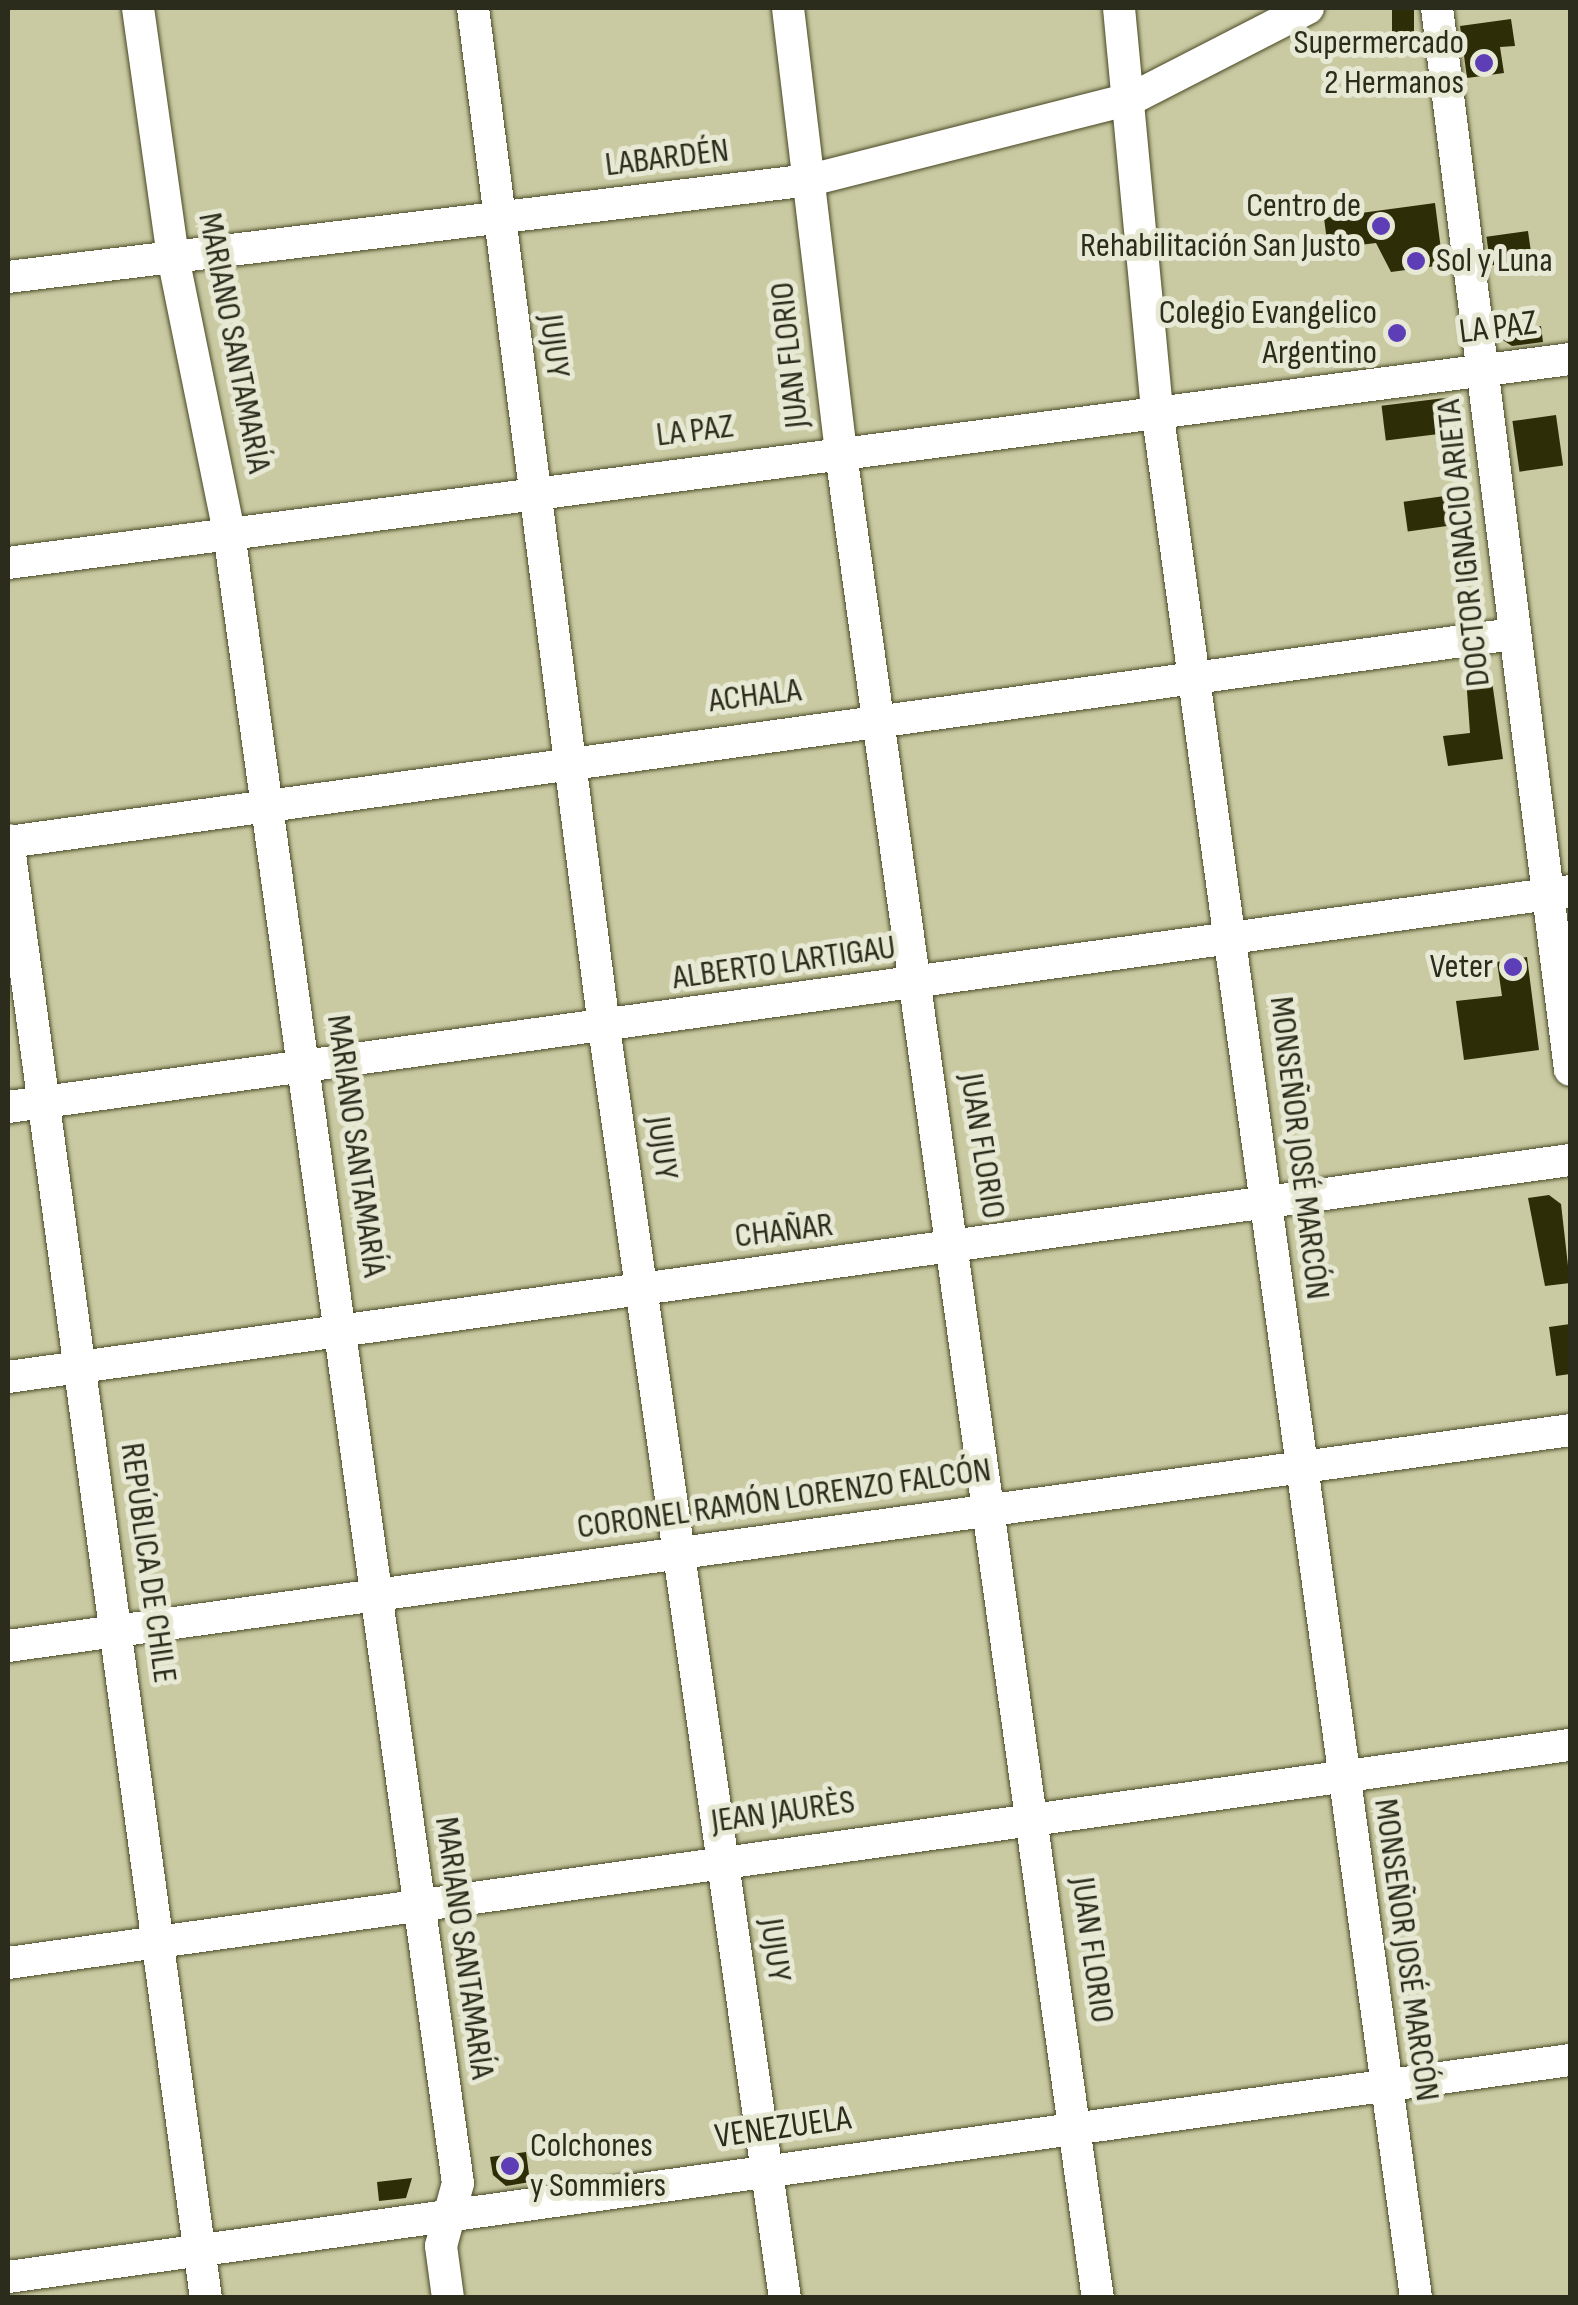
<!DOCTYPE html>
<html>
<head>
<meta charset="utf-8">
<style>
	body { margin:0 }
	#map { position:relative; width:1578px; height:2305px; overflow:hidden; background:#c9caa2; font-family:"Sofia Sans Condensed",sans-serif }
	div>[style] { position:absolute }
	.building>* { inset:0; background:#2d2d07; transform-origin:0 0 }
	.roads { filter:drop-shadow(0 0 2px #494925) drop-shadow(0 0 2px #494925) }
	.minor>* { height:32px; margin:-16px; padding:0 16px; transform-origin:16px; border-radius:16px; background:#fff }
	.dots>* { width:28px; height:28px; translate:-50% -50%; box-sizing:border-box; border:5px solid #e8e9d5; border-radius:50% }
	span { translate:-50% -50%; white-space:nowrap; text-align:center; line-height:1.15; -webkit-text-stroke:10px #e8e9d5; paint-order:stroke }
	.poi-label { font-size:35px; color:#2b2c1c }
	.right { translate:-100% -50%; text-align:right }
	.left { translate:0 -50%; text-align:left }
	.street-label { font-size:35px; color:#2b2c1c }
	.frame { position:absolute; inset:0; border:10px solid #2b2c1c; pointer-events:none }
</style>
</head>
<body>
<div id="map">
	<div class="building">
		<div style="left:1392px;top:8px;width:22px;height:34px"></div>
		<div style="clip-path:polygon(1511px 19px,1515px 46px,1500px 47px,1504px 73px,1467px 78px,1460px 26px)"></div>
		<div style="clip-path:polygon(1435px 203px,1443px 265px,1391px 272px,1376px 243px,1328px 249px,1324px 218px)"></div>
		<div style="left:1528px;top:231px;width:29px;height:42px;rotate:82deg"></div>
		<div style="clip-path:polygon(1541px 326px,1543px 342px,1512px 346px,1498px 337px)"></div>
		<div style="left:1453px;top:397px;width:35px;height:72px;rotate:83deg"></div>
		<div style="left:1556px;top:415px;width:51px;height:44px;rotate:82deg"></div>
		<div style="left:1466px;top:493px;width:30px;height:63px;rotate:82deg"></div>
		<div style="clip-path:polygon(1491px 674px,1503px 759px,1448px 766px,1443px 736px,1470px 733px,1466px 677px)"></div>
		<div style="clip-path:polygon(1527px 957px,1539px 1050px,1464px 1060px,1456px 1001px,1502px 996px,1497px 962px)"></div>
		<div style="clip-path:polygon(1549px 1195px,1561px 1204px,1570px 1283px,1545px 1286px,1528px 1198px)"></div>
		<div style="clip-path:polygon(1570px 1324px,1570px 1374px,1556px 1376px,1549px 1327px)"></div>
		<div style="clip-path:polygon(526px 2152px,530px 2182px,506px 2186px,493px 2175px,490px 2157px)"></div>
		<div style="clip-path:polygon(412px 2178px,406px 2198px,379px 2201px,377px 2182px)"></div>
	</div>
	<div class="roads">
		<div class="minor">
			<div style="left:138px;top:8px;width:251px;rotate:82deg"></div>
			<div style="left:173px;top:257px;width:282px;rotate:78.5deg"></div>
			<div style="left:229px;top:533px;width:1666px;rotate:82.1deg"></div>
			<div style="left:458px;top:2183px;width:65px;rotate:105.1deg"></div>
			<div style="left:441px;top:2246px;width:52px;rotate:82.3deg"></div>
			<div style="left:473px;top:8px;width:1027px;rotate:82.67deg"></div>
			<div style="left:604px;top:1027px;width:1284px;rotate:81.9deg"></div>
			<div style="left:788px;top:8px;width:449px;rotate:83.2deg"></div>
			<div style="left:841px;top:454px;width:1862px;rotate:82.07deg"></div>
			<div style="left:1119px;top:8px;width:403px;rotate:84.6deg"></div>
			<div style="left:1157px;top:409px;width:1907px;rotate:82.19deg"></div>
			<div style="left:1437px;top:8px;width:1070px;rotate:82.86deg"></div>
			<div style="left:8px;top:277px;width:808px;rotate:-6.9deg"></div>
			<div style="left:810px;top:180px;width:331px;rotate:-14.2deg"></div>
			<div style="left:1131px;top:99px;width:199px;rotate:-27.2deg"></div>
			<div style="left:8px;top:563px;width:1575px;rotate:-7.44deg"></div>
			<div style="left:8px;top:840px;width:1471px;rotate:82.27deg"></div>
			<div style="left:8px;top:842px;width:1519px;rotate:-7.87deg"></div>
			<div style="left:8px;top:1107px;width:1577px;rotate:-7.87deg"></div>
			<div style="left:8px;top:1377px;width:1577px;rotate:-7.91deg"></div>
			<div style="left:8px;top:1646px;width:1577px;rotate:-7.87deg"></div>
			<div style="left:8px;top:1963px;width:1577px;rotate:-7.95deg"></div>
			<div style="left:8px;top:2277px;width:1577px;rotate:-7.91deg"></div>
		</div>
	</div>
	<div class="dots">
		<div style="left:1484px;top:63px;background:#5d3eb7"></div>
		<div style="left:1381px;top:226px;background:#5d3eb7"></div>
		<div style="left:1416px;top:261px;background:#5d3eb7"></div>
		<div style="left:1397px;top:333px;background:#5d3eb7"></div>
		<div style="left:1513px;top:967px;background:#5d3eb7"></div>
		<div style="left:510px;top:2166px;background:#5d3eb7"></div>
	</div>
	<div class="poi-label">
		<span class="right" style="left:1464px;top:63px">Supermercado<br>2 Hermanos</span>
		<span class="right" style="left:1361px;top:226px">Centro de<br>Rehabilitación San Justo</span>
		<span class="left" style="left:1436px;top:261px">Sol y Luna</span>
		<span class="right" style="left:1377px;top:333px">Colegio Evangelico<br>Argentino</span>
		<span class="right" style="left:1493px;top:967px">Veter</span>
		<span class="left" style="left:530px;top:2166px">Colchones<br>y Sommiers</span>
	</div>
	<div class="street-label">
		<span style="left:667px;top:158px;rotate:-7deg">LABARDÉN</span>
		<span style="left:1498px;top:328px;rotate:-7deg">LA PAZ</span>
		<span style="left:234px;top:343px;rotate:79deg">MARIANO SANTAMARÍA</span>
		<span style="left:554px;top:346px;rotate:83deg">JUJUY</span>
		<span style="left:790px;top:355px;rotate:-96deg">JUAN FLORIO</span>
		<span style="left:695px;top:431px;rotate:-7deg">LA PAZ</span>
		<span style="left:1464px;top:543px;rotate:-96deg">DOCTOR IGNACIO ARIETA</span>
		<span style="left:755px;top:696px;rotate:-7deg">ACHALA</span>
		<span style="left:784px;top:963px;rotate:-8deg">ALBERTO LARTIGAU</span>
		<span style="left:356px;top:1146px;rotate:82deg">MARIANO SANTAMARÍA</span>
		<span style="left:982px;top:1146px;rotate:81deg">JUAN FLORIO</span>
		<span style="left:662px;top:1148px;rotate:82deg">JUJUY</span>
		<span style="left:1299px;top:1148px;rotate:83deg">MONSEÑOR JOSÉ MARCÓN</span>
		<span style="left:784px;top:1231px;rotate:-7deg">CHAÑAR</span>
		<span style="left:784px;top:1499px;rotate:-8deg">CORONEL RAMÓN LORENZO FALCÓN</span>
		<span style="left:148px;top:1563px;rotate:82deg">REPÚBLICA DE CHILE</span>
		<span style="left:783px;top:1812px;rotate:-8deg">JEAN JAURÈS</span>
		<span style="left:464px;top:1948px;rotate:82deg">MARIANO SANTAMARÍA</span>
		<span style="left:775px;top:1950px;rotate:82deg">JUJUY</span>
		<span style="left:1092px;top:1950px;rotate:82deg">JUAN FLORIO</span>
		<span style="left:1406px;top:1950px;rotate:82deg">MONSEÑOR JOSÉ MARCÓN</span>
		<span style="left:783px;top:2128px;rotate:-8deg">VENEZUELA</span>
	</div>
	<div class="frame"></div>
</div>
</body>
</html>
